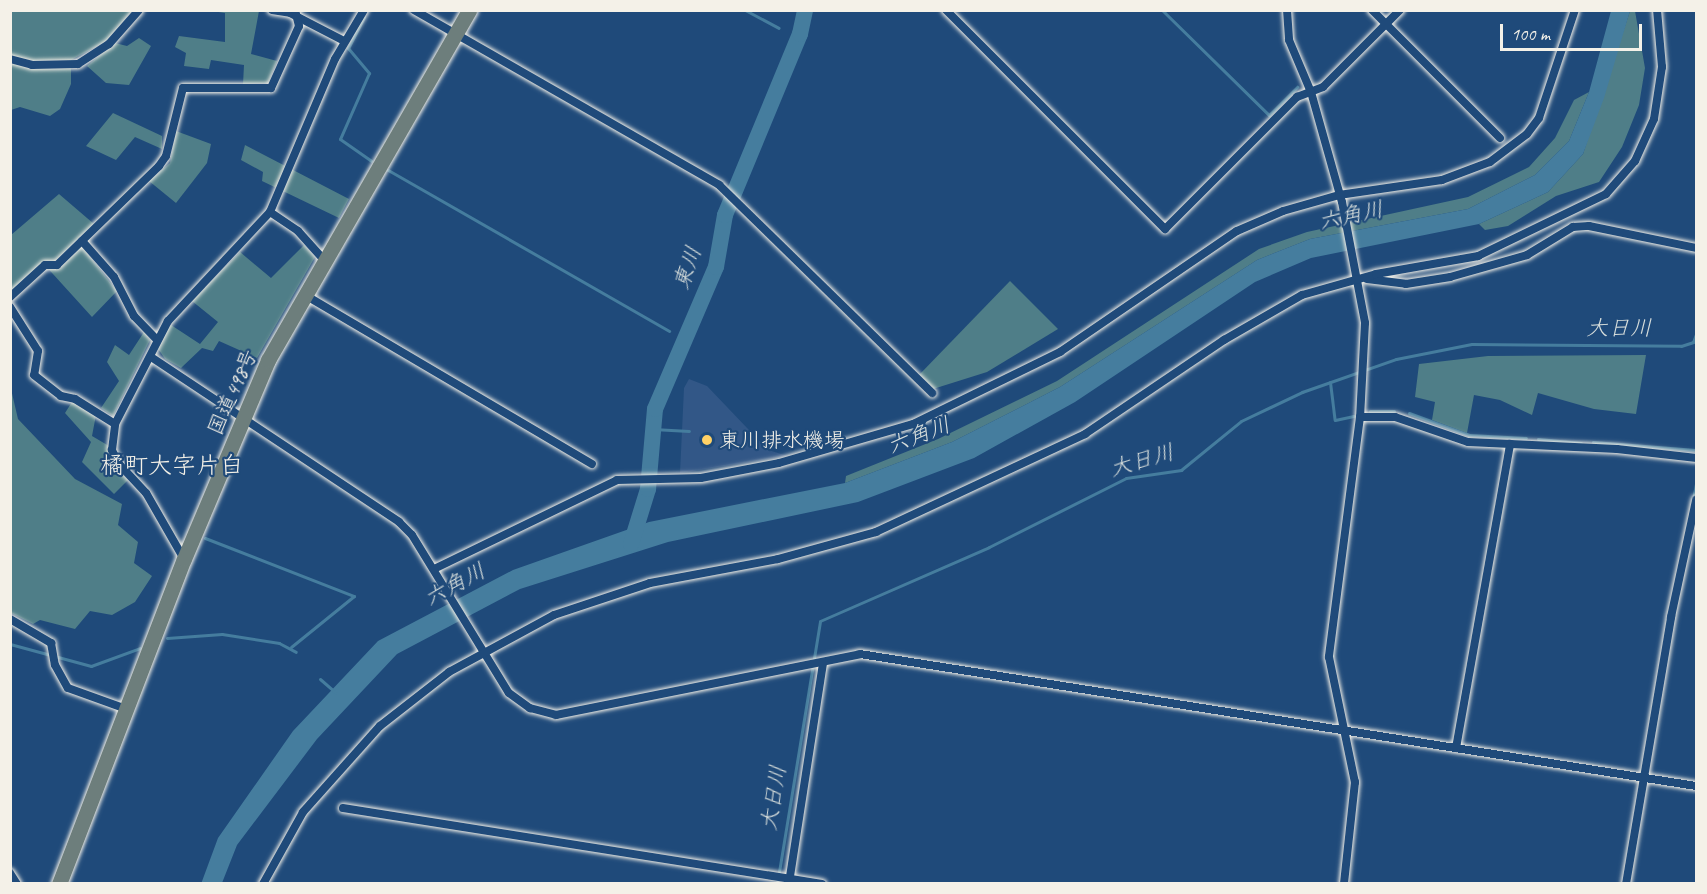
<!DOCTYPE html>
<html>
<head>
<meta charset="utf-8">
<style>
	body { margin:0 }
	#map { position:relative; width:1707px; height:894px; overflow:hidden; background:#1f4a7a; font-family:Caveat,"Klee One",sans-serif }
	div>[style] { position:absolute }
	.built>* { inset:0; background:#325787 }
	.green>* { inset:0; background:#4f7e88 }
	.water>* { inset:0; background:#457d9e }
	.stream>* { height:3px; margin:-1.5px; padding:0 1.5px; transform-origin:1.5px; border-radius:1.5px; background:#457d9e }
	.river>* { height:16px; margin:-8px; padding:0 8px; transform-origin:8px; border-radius:8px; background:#457d9e }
	.roads { filter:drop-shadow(0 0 2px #f4f1e8) drop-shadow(0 0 2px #f4f1e8) }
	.street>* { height:8px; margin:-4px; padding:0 4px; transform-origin:4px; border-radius:4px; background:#1f4a7a }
	.highway>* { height:15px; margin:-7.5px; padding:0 7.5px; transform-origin:7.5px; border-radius:7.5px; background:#6d7e7c }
	.dots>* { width:16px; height:16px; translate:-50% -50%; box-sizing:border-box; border:3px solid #1f4a7a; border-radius:50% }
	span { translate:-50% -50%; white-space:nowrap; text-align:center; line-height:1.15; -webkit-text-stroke:4.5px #1f4a7a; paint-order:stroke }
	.street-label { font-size:21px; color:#f4f1e8 }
	.poi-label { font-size:21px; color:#f4f1e8 }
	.left { translate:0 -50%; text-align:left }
	.water-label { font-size:22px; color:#dae0dd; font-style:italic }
	.quarter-label { font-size:24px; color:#f4f1e8 }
	.frame { position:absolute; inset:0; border:12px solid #f4f1e8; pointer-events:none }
	.scale { position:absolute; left:1500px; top:24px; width:142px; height:27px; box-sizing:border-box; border:3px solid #f4f1e8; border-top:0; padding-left:8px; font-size:18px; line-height:21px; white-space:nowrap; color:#f4f1e8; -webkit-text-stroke:4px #1f4a7a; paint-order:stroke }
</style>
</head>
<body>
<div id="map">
	<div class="built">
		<div style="clip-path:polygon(689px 379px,707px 386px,768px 450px,788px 456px,680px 473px,684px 388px)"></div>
	</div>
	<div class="green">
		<div style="clip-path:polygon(10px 11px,132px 11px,107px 41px,71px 60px,71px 84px,60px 109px,50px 116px,20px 107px,11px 110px)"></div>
		<div style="clip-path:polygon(212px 11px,259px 11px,251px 54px,277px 61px,268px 83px,243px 84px,244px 65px,211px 60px,209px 69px,184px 66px,186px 53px,175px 47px,179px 36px,225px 42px,225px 13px)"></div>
		<div style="clip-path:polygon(1630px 11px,1635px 11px,1645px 68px,1639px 105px,1622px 147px,1599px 182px,1556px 196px,1508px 226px,1485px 230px,1479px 224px,1548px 192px,1583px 154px)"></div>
		<div style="clip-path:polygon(139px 38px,151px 46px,129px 85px,106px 83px,87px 66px,115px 43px,127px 46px)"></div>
		<div style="clip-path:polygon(1589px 92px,1569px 141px,1535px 175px,1468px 209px,1310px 239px,1257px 260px,1060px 387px,952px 442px,845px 483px,846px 476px,938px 439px,1057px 381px,1259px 249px,1307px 232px,1468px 197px,1529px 167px,1555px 138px,1574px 100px)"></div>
		<div style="clip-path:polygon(113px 113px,162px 136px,162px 149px,135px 137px,116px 160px,86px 146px)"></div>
		<div style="clip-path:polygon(176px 131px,211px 144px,207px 163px,176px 203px,149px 181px,170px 163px)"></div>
		<div style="clip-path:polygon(245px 145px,349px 199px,339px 218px,262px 181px,263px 172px,241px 160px)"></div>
		<div style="clip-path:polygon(59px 194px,94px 224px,78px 242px,117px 291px,92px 317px,43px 263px,11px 294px,11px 235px)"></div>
		<div style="clip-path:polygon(304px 245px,315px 257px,257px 358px,219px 341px,213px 351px,202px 348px,181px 368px,165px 359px,157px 347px,171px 325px,200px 344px,218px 322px,192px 301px,240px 252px,271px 278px)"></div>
		<div style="clip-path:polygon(1010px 281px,1058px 329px,987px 372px,933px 389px,919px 375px)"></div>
		<div style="clip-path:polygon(144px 332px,150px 340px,113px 416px,101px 408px,119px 381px,107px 362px,115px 345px,129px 355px)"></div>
		<div style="clip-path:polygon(1646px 355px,1636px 414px,1594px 409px,1538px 393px,1532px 415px,1500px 400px,1474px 395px,1467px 433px,1432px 420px,1435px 402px,1415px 397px,1419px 364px,1488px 356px)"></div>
		<div style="clip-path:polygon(11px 389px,18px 419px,75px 479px,122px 504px,118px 525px,138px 542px,134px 563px,152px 576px,135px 602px,112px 615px,90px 611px,75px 629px,40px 620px,33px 624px,11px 613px)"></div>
		<div style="clip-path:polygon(72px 402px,96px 415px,92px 436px,109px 446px,114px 467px,128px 480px,114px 494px,82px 462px,91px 442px,65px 413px)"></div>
	</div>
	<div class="water">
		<div style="clip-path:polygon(1611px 11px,1630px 11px,1604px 98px,1583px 154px,1548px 192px,1479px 224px,1311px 258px,1255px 282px,1075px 402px,974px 458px,858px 502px,668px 542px,520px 589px,397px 654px,317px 739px,237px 845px,222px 883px,201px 884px,218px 838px,293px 731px,378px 641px,513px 570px,649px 522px,845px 483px,952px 442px,1060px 387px,1257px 260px,1310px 239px,1468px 209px,1535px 175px,1569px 141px,1589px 92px)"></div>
	</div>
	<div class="stream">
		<div style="left:745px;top:10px;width:38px;rotate:28deg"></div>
		<div style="left:1162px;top:10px;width:150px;rotate:44.5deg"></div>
		<div style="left:1269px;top:115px;width:40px;rotate:-45deg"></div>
		<div style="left:364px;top:17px;width:35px;rotate:117deg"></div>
		<div style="left:348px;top:48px;width:33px;rotate:50deg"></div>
		<div style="left:369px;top:73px;width:72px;rotate:113.7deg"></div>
		<div style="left:340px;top:139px;width:38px;rotate:35deg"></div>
		<div style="left:388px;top:170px;width:324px;rotate:29.8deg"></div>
		<div style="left:1330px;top:382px;width:38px;rotate:83deg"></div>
		<div style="left:1335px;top:420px;width:19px;rotate:-12deg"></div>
		<div style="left:1370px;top:411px;width:24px"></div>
		<div style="left:1409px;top:413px;width:64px;rotate:20.1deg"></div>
		<div style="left:1469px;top:435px;width:57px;rotate:3deg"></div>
		<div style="left:653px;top:429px;width:36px;rotate:3deg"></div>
		<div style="left:1538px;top:439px;width:43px;rotate:5.3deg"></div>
		<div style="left:1593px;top:442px;width:103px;rotate:4.4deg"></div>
		<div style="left:1693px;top:499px;width:16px;rotate:-79deg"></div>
		<div style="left:205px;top:538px;width:160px;rotate:21.3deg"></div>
		<div style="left:354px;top:596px;width:81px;rotate:141deg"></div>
		<div style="left:167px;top:638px;width:55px;rotate:-4.2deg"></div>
		<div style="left:222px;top:634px;width:58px;rotate:9deg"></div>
		<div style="left:279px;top:643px;width:19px;rotate:28deg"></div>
		<div style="left:10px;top:644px;width:84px;rotate:15.2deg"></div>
		<div style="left:91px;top:666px;width:52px;rotate:-20.2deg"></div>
		<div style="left:320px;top:679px;width:20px;rotate:41deg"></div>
		<div style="left:777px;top:884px;width:266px;rotate:-80.7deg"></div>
		<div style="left:820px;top:621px;width:184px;rotate:-23.6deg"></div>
		<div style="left:989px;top:547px;width:153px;rotate:-26.7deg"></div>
		<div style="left:1126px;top:478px;width:56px;rotate:-8.3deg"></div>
		<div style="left:1181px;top:470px;width:77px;rotate:-39.2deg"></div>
		<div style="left:1241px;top:421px;width:68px;rotate:-25.4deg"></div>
		<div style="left:1302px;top:392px;width:100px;rotate:-19.3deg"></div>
		<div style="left:1396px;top:359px;width:77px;rotate:-11.2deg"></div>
		<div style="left:1472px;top:344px;width:209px;rotate:0.5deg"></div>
		<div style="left:1681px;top:346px;width:13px;rotate:-18deg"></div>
		<div style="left:1693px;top:342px;width:9px;rotate:-69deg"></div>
	</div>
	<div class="river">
		<div style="left:631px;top:544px;width:58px;rotate:-72.8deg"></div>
		<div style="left:648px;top:489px;width:80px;rotate:-85deg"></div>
		<div style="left:655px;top:409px;width:155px;rotate:-66.8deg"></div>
		<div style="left:716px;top:267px;width:53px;rotate:-80.2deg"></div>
		<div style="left:725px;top:215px;width:196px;rotate:-67.5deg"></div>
		<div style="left:800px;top:34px;width:25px;rotate:-78deg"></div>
	</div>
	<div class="roads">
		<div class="street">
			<div style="left:272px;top:10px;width:18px;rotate:9deg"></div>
			<div style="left:290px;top:13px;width:61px;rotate:27.4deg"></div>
			<div style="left:414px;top:10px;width:352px;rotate:29.8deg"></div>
			<div style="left:719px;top:185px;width:298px;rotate:44.3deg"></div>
			<div style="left:946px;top:10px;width:310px;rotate:45deg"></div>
			<div style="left:1165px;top:229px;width:187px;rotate:-45deg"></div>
			<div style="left:1297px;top:97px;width:28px;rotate:-21deg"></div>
			<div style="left:1323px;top:87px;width:109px;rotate:-45deg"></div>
			<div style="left:1287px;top:10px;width:30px;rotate:86deg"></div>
			<div style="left:1289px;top:40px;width:56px;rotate:67.1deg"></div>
			<div style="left:1311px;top:92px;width:114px;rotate:74.3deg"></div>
			<div style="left:1342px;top:202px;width:123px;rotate:79.2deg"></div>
			<div style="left:1365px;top:323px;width:94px;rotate:93deg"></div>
			<div style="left:1360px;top:417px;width:242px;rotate:97.4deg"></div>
			<div style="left:1329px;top:657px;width:128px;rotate:78.3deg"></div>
			<div style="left:1355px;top:782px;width:103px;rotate:96.2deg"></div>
			<div style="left:1372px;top:10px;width:181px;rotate:45deg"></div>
			<div style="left:10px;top:59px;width:23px;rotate:15deg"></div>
			<div style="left:32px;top:65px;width:46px;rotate:-1.2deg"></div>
			<div style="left:78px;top:64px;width:37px;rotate:-33deg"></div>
			<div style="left:109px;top:44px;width:45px;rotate:-48.6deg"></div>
			<div style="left:270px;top:212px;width:34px;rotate:34deg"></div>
			<div style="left:298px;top:231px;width:40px;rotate:48deg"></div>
			<div style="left:82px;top:241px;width:48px;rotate:48.4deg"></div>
			<div style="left:114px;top:277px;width:44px;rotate:62.9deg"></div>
			<div style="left:134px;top:316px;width:32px;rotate:46deg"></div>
			<div style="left:1367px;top:279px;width:39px;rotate:7deg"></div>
			<div style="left:1406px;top:284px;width:45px;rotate:-9deg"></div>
			<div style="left:1450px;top:277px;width:80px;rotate:-15.9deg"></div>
			<div style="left:1527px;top:255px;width:54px;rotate:-31.3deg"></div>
			<div style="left:1573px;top:227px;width:16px;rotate:-4deg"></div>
			<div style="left:1589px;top:226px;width:109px;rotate:11.6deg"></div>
			<div style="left:305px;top:295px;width:333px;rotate:30.5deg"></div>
			<div style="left:10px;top:297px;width:47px;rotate:-42.4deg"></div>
			<div style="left:45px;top:265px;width:12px"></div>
			<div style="left:57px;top:265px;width:142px;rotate:-44.1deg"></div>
			<div style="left:159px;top:166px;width:12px;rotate:-55deg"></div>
			<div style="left:166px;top:156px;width:70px;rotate:-76deg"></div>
			<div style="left:183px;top:88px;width:88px"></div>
			<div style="left:271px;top:88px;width:68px;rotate:-65.7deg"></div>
			<div style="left:299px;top:26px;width:16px;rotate:-104deg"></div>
			<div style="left:10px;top:307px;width:52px;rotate:57.5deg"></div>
			<div style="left:38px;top:351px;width:24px;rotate:99deg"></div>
			<div style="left:34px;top:375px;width:34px;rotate:38deg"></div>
			<div style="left:61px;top:396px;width:14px;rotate:12deg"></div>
			<div style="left:75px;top:399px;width:47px;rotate:32deg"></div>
			<div style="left:151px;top:357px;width:298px;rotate:33.6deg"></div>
			<div style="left:399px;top:522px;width:18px;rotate:45deg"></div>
			<div style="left:412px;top:535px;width:185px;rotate:58.5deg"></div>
			<div style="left:509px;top:693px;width:26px;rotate:36deg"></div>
			<div style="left:530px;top:708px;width:27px;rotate:15deg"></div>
			<div style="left:556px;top:715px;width:310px;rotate:-11.3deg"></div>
			<div style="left:860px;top:654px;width:846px;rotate:8.97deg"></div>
			<div style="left:1360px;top:417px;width:35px"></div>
			<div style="left:1395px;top:417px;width:77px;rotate:18.9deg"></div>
			<div style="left:1468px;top:442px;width:149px;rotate:2.7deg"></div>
			<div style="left:1617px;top:449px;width:80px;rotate:6.5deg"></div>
			<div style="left:184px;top:559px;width:76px;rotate:-119.9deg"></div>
			<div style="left:146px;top:493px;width:40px;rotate:-133deg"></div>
			<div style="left:119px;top:464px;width:16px;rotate:-117deg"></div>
			<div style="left:112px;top:450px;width:26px;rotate:-83deg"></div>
			<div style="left:115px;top:424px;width:116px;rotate:-62.8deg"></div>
			<div style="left:168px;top:321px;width:149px;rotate:-46.9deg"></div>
			<div style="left:270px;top:212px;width:166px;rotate:-67deg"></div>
			<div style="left:335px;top:59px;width:57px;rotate:-59.4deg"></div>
			<div style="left:434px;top:569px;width:203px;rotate:-25.9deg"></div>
			<div style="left:617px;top:480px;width:84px;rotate:-1.4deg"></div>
			<div style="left:701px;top:478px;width:79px;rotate:-10.9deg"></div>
			<div style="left:779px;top:463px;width:140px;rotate:-16.2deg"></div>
			<div style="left:913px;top:424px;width:164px;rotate:-26.1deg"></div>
			<div style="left:1060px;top:352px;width:214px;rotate:-34.4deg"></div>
			<div style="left:1237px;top:231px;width:50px;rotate:-23.5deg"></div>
			<div style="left:1283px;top:211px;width:58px;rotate:-15.9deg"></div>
			<div style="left:1339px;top:195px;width:104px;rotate:-8.3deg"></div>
			<div style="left:1442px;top:180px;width:51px;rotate:-20.6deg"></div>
			<div style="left:1490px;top:162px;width:46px;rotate:-37.1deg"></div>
			<div style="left:1527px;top:134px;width:20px;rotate:-53deg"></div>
			<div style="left:1539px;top:118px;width:114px;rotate:-71.6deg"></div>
			<div style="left:10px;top:619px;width:48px;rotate:30.3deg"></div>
			<div style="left:51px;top:643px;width:22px;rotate:80deg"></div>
			<div style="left:55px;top:665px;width:26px;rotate:61deg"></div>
			<div style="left:68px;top:688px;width:62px;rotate:19.9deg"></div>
			<div style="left:1456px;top:748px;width:309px;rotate:-79.9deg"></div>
			<div style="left:343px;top:808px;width:485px;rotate:9deg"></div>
			<div style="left:10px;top:873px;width:13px;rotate:58deg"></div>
			<div style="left:789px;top:883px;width:223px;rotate:-81.2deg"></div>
			<div style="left:263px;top:884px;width:82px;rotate:-60.9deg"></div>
			<div style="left:303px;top:812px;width:115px;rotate:-48.2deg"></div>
			<div style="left:380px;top:726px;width:88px;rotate:-38deg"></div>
			<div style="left:449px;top:672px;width:119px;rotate:-28.5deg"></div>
			<div style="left:554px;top:615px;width:101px;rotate:-18.4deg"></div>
			<div style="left:650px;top:583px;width:130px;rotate:-10.6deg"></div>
			<div style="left:778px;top:559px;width:102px;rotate:-15.4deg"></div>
			<div style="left:876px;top:532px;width:231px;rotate:-25.1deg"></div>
			<div style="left:1085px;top:434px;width:168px;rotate:-34.1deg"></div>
			<div style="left:1224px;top:340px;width:90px;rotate:-30deg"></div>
			<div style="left:1302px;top:295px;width:77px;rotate:-15.8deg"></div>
			<div style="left:1376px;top:274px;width:104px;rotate:-10deg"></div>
			<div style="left:1478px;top:256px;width:142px;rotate:-25.8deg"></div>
			<div style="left:1606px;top:194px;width:44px;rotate:-48.7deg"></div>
			<div style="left:1635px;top:161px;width:46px;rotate:-65.7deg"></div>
			<div style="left:1654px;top:119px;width:53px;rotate:-81.3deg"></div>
			<div style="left:1662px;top:67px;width:57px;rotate:-95deg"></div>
			<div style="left:1626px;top:884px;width:271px;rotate:-80.4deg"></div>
			<div style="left:1671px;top:617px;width:120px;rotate:-77.9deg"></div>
		</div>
		<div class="highway">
			<div style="left:59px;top:884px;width:348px;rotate:-69deg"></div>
			<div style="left:184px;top:559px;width:216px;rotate:-67.1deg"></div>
			<div style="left:268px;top:360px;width:404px;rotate:-60.1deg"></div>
		</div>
	</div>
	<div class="dots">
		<div style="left:707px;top:440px;background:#ffd166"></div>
	</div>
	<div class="street-label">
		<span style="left:232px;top:392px;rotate:-66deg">国道498号</span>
	</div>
	<div class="poi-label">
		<span class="left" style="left:719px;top:440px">東川排水機場</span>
	</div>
	<div class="water-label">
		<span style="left:1351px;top:216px;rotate:-12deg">六角川</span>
		<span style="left:688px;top:268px;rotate:-71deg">東川</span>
		<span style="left:1619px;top:329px">大日川</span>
		<span style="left:919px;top:436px;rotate:-21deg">六角川</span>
		<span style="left:1142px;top:461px;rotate:-16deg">大日川</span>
		<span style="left:455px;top:585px;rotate:-28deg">六角川</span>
		<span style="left:774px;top:798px;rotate:-81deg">大日川</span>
	</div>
	<div class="quarter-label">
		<span style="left:172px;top:466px">橘町大字片白</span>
	</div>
	<div class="frame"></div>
	<div class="scale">100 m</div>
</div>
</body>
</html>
